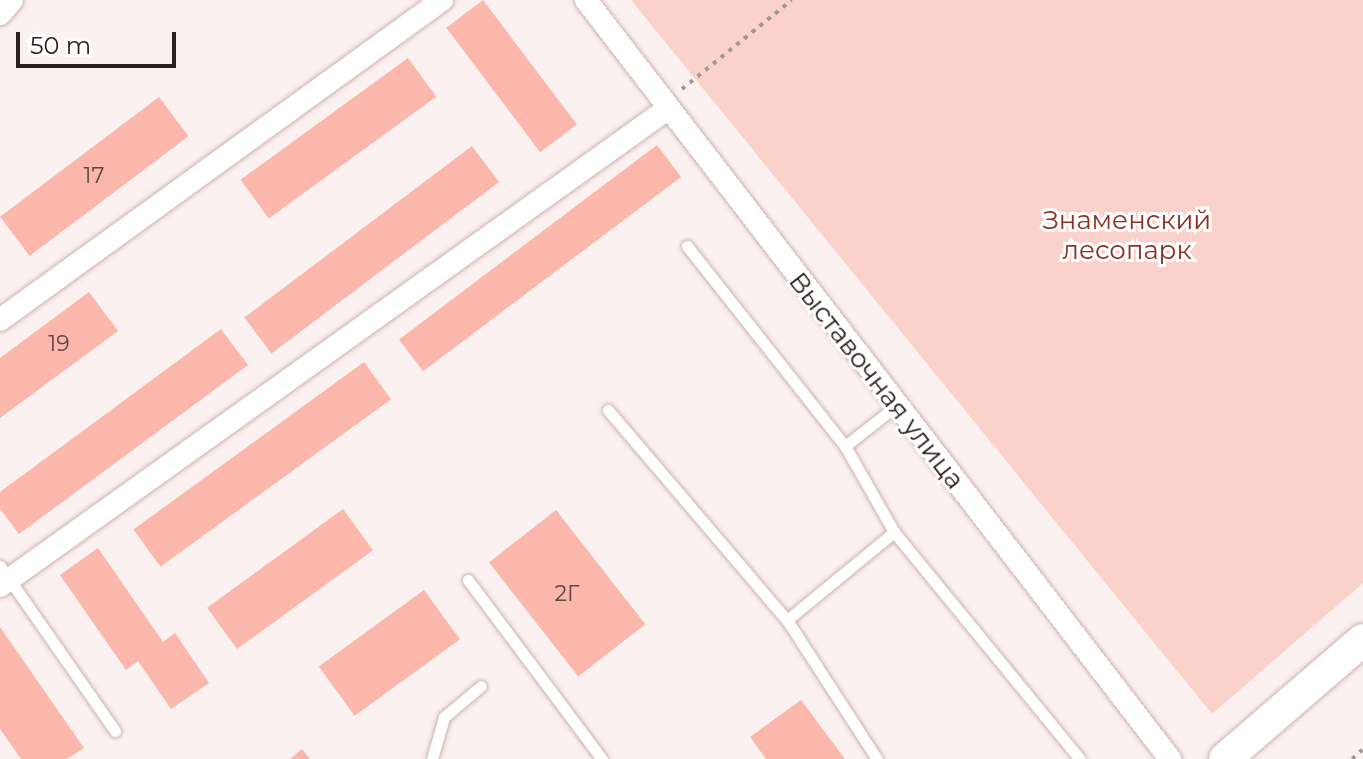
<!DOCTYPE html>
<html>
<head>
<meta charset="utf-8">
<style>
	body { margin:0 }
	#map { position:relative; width:1363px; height:759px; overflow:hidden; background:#fbf1f0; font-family:Montserrat,sans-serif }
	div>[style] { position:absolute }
	.green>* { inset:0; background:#fbd2cb }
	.building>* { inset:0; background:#fbb7ab; transform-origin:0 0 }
	.path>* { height:4px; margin-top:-2px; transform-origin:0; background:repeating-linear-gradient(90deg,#a19896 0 4px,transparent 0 10px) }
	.roads { filter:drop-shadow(0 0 2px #ccb4b0) drop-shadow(0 0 2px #ccb4b0) }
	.lane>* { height:11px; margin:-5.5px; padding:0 5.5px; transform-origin:5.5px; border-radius:5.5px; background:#fff }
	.street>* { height:22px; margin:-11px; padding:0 11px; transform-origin:11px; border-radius:11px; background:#fff }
	.secondary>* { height:32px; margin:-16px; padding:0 16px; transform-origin:16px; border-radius:16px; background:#fff }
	span { translate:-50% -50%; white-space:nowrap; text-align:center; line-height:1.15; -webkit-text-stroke:6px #fff; paint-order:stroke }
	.number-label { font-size:22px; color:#5e4642 }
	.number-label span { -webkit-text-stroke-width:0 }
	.park-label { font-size:26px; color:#8e2f24 }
	.street-label { font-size:26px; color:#2a211f }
	.scale { position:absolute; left:16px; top:32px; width:160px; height:36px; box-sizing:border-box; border:4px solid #2a211f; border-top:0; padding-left:10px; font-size:24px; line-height:28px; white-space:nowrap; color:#2a211f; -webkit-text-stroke:6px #fff; paint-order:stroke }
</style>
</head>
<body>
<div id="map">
	<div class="green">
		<div style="clip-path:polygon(631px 0,1363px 0,1363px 583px,1212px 714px)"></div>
	</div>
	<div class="building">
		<div style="left:483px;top:0;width:156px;height:46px;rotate:53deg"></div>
		<div style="left:408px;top:58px;width:48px;height:207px;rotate:54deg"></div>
		<div style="left:159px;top:97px;width:49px;height:199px;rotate:53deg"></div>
		<div style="left:657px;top:145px;width:40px;height:323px;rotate:53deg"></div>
		<div style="left:472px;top:146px;width:45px;height:285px;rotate:53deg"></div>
		<div style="clip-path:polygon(89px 292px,118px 331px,0 418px,0 358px)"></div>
		<div style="clip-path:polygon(221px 329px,248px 365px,19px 534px,0 509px,0 492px)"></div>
		<div style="left:364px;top:362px;width:46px;height:285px;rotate:54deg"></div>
		<div style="left:343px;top:509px;width:51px;height:168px;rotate:54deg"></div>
		<div style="left:556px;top:510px;width:145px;height:85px;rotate:52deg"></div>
		<div style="clip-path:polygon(98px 548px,163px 642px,175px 633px,209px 683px,171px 709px,138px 661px,126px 670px,60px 575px)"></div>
		<div style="left:424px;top:590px;width:61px;height:130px;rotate:54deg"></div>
		<div style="clip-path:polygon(0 627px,84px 748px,67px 759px,21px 759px,0 729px)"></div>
		<div style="clip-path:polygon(801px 700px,845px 759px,766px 759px,750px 737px)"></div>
		<div style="clip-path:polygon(302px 749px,310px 759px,290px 759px)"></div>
	</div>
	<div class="path">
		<div style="left:682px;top:89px;width:141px;rotate:-39deg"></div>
		<div style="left:1352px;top:759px;width:15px;rotate:-42deg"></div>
	</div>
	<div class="roads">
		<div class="lane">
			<div style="left:687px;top:246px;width:255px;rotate:51.7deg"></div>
			<div style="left:896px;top:406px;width:65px;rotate:141.9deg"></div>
			<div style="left:845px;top:446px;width:99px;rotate:60.3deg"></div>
			<div style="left:894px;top:532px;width:293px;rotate:50.7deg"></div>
			<div style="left:608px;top:410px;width:276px;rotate:49.6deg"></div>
			<div style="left:787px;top:620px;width:139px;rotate:-39.4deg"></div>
			<div style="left:0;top:566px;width:201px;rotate:55.1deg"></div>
			<div style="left:468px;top:580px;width:224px;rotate:53.2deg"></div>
			<div style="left:787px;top:620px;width:166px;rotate:57.1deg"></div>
			<div style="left:432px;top:759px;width:44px;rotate:-74.1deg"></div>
			<div style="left:444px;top:717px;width:48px;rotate:-40deg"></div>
		</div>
		<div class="street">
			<div style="left:586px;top:0;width:958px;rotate:52.42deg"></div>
			<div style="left:0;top:14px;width:18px;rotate:-49deg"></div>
			<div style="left:0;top:320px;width:546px;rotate:-35.9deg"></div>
			<div style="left:0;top:586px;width:819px;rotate:-35.55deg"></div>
		</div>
		<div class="secondary">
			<div style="left:1225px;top:759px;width:182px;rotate:-40.8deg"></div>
		</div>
	</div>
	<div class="number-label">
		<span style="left:94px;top:176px">17</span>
		<span style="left:59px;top:344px">19</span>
		<span style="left:567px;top:594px">2Г</span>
	</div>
	<div class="park-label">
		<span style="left:1127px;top:236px">Знаменский<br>лесопарк</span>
	</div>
	<div class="street-label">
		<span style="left:876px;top:381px;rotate:52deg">Выставочная улица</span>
	</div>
	<div class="scale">50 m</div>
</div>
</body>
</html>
